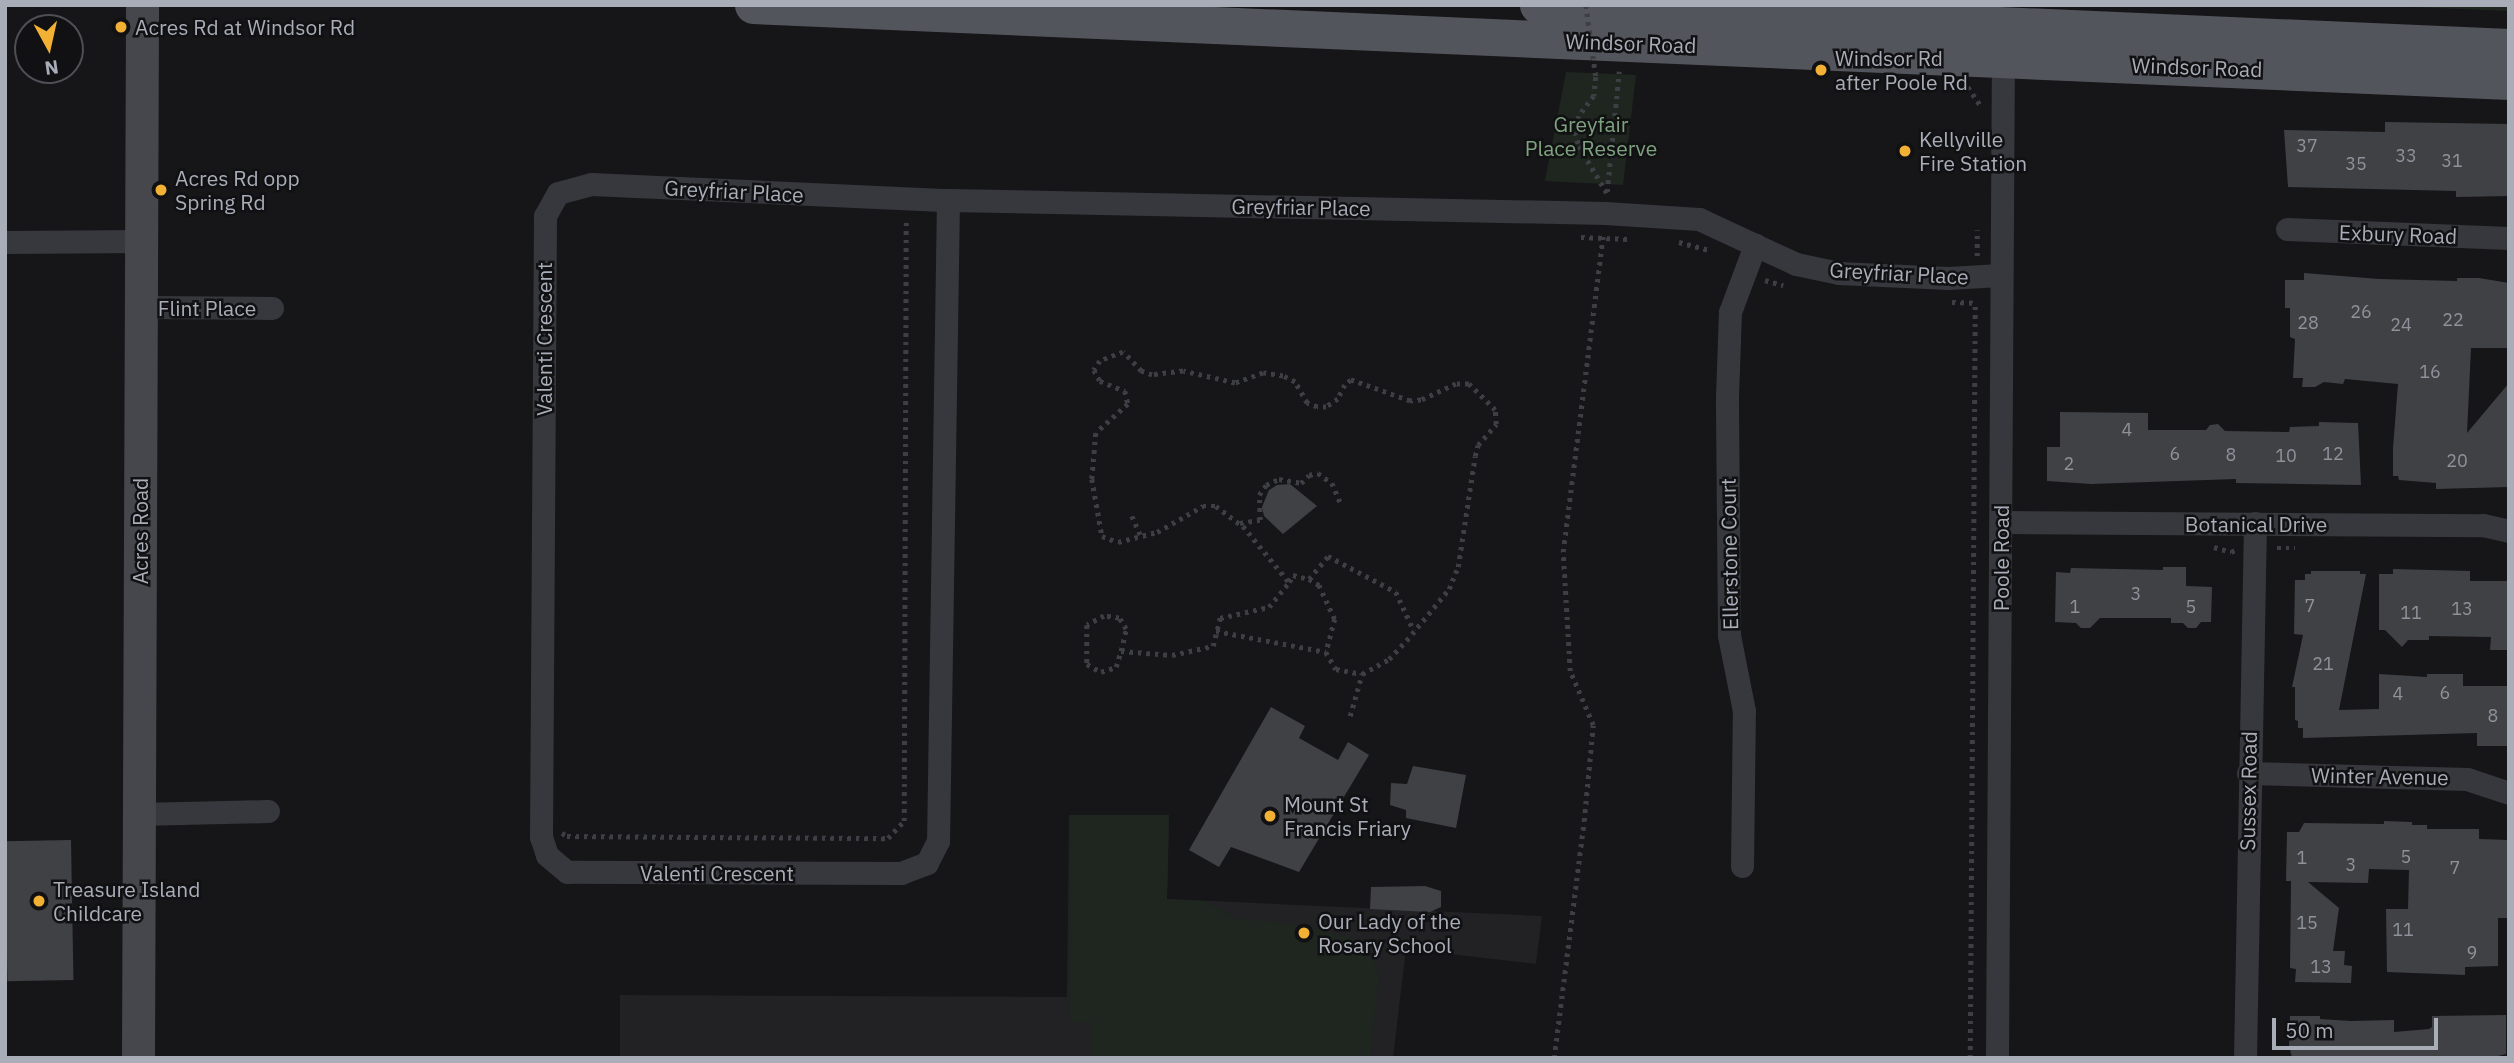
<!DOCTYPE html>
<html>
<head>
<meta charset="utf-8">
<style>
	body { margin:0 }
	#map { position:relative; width:2514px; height:1063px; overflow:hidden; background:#161618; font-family:"IBM Plex Sans",sans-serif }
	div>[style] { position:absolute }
	.built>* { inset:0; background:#222225 }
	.green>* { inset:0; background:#1e261f }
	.building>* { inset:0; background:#404145; transform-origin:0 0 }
	.path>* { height:4.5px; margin-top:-2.25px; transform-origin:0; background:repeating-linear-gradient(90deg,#3d3f44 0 3.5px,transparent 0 8.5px) }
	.street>* { height:23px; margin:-11.5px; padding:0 11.5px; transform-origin:11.5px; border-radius:11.5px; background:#37383d }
	.secondary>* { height:33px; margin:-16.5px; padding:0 16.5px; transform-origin:16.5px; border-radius:16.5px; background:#45474d }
	.primary>* { height:37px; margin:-18.5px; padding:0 18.5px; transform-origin:18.5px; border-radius:18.5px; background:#53555c }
	.path-bridge>* { height:4.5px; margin-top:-2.25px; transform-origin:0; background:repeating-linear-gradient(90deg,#3d3f44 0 3.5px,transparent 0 8.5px) }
	.dots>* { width:19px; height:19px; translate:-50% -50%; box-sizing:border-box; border:4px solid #111113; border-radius:50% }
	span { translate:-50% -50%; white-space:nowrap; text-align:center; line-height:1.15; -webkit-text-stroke:5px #111113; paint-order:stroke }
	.number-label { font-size:18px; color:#8e929b }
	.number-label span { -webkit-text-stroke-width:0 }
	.poi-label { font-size:21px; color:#a8adb8 }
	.left { translate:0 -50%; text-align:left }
	.street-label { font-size:21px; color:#a8adb8 }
	.park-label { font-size:21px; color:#7fa381 }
	.frame { position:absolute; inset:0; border:7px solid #a8adb8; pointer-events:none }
	.north { position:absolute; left:14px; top:14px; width:70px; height:70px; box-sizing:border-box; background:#111113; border:2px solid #4d4f55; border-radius:50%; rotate:172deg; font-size:19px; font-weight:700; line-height:28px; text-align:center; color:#a8adb8 }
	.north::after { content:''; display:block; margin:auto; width:24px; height:32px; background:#f2b134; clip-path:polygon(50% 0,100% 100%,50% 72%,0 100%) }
	.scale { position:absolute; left:2272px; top:1018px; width:166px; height:32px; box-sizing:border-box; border:4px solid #a8adb8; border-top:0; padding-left:9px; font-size:21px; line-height:24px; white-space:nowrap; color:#a8adb8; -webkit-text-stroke:5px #111113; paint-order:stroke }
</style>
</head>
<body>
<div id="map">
	<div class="built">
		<div style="clip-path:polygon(1069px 815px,1169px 815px,1167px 899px,1542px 916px,1536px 964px,1406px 949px,1393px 1058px,620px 1058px,620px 995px,1067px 997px)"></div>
	</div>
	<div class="green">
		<div style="clip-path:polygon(2367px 5px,2509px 5px,2509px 11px)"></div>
		<div style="clip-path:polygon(1566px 72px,1636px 75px,1623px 185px,1545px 181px)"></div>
		<div style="clip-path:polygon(1069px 815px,1169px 815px,1167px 899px,1203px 901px,1237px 919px,1302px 925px,1354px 939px,1366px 948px,1373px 958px,1379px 977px,1370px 1058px,1092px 1058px,1092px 1022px,1070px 1022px)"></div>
	</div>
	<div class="building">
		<div style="clip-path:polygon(2385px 122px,2509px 124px,2509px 196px,2456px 197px,2456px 191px,2288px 187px,2284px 130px,2385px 132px)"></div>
		<div style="clip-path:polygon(2304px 273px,2379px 279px,2457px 281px,2457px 278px,2479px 278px,2509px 283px,2509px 348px,2471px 348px,2467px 433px,2509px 383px,2509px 487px,2436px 489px,2436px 483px,2399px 480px,2398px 476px,2393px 476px,2393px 448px,2398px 384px,2345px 379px,2343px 384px,2324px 382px,2315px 387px,2302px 387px,2303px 378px,2293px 378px,2295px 339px,2290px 337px,2290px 308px,2285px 308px,2285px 280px,2304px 280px)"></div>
		<div style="clip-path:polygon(2060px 412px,2148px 413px,2148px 430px,2206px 430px,2210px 425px,2218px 424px,2225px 431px,2289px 432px,2290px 427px,2319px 426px,2319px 422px,2358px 423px,2361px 485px,2236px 483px,2236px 479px,2091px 484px,2047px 481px,2047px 447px,2060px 447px)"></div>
		<div style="clip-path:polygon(1290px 484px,1317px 506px,1283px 534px,1264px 516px,1262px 507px,1269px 490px,1277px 485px)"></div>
		<div style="clip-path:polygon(2163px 567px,2186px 567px,2186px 586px,2212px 587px,2211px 622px,2201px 622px,2196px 628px,2188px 628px,2183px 623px,2171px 623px,2171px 618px,2100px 618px,2090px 628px,2081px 628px,2076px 623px,2055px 622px,2056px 572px,2070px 573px,2071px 568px,2163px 570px)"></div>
		<div style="clip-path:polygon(2393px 569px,2470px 571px,2470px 581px,2509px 581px,2509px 650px,2490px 650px,2491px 637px,2429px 636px,2429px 640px,2408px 640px,2402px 647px,2385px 630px,2379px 630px,2379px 574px,2393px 574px)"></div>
		<div style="clip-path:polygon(2311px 571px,2360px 571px,2360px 574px,2366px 574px,2339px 710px,2379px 709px,2379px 674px,2427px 677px,2427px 674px,2463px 674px,2463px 686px,2509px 686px,2509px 746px,2477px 746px,2477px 733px,2303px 738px,2303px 728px,2298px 728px,2298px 721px,2295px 720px,2295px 687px,2292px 687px,2303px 635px,2294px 634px,2295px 580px,2305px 580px,2305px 574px,2311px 574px)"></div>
		<div style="clip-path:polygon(1271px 707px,1305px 726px,1299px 738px,1338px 760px,1348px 742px,1369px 755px,1299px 872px,1231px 847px,1219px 867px,1189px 850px)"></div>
		<div style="clip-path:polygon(1413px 766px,1466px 775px,1456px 828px,1406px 818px,1406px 810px,1390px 805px,1391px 783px,1407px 784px)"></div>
		<div style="clip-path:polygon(2384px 821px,2412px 822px,2412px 825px,2427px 825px,2427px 829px,2479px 829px,2479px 839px,2509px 840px,2509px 918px,2498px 918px,2498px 966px,2465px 967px,2465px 975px,2387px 972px,2386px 909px,2408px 909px,2409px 870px,2369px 869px,2368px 883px,2308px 882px,2339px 908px,2333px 951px,2345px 951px,2344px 965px,2352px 966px,2351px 983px,2295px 982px,2296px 969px,2290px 968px,2291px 881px,2286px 881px,2287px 832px,2299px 832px,2304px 823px,2384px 824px)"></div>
		<div style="left:71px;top:840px;width:140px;height:66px;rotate:89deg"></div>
		<div style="clip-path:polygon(1425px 886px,1441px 891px,1441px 907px,1430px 912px,1370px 909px,1371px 887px)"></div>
		<div style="clip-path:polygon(2506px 1015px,2506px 1054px,2494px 1057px,2292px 1058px,2289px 1045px,2290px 1016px,2320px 1016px,2320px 1019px,2351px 1021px,2394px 1020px,2394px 1032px,2429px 1029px,2432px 1027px,2432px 1016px)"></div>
	</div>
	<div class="path">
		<div style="left:1596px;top:77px;width:19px;rotate:96deg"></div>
		<div style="left:1594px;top:96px;width:25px;rotate:127deg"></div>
		<div style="left:1579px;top:116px;width:16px;rotate:104deg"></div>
		<div style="left:1575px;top:132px;width:15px;rotate:74deg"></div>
		<div style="left:1579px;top:146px;width:55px;rotate:59.2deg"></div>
		<div style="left:1968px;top:87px;width:23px;rotate:56deg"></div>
		<div style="left:1607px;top:192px;width:121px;rotate:-84.3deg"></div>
		<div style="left:1581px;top:237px;width:47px;rotate:2.4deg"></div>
		<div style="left:1679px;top:242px;width:30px;rotate:15deg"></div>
		<div style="left:1977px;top:256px;width:26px;rotate:-90deg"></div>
		<div style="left:1765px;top:280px;width:19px;rotate:16deg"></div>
		<div style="left:1952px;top:302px;width:23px;rotate:2deg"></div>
		<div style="left:1132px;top:516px;width:22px;rotate:66deg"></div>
		<div style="left:1240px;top:523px;width:20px;rotate:-9deg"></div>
		<div style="left:1260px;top:520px;width:25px;rotate:-92deg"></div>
		<div style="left:1259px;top:495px;width:12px;rotate:-55deg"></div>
		<div style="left:1266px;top:485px;width:14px;rotate:-25deg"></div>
		<div style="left:1279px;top:479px;width:22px;rotate:10deg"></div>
		<div style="left:1301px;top:483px;width:11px;rotate:-45deg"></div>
		<div style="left:1309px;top:475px;width:9px;rotate:-13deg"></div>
		<div style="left:1318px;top:473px;width:17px;rotate:36deg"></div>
		<div style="left:1332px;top:483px;width:21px;rotate:67deg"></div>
		<div style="left:2214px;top:547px;width:18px;rotate:16deg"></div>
		<div style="left:2231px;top:552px;width:4px;rotate:-27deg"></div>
		<div style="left:2277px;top:548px;width:18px"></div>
		<div style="left:1309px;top:579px;width:12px;rotate:31deg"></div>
		<div style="left:1319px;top:585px;width:38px;rotate:65deg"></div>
		<div style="left:1335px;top:619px;width:34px;rotate:105deg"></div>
		<div style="left:1216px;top:631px;width:112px;rotate:10.8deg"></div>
		<div style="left:1326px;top:652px;width:20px;rotate:60deg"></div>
		<div style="left:1336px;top:669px;width:26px;rotate:11deg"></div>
		<div style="left:1121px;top:651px;width:23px;rotate:-77deg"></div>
		<div style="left:1126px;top:629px;width:13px;rotate:-122deg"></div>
		<div style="left:1119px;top:618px;width:15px;rotate:-172deg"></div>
		<div style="left:1104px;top:616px;width:19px;rotate:152deg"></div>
		<div style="left:1087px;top:625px;width:39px;rotate:90deg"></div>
		<div style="left:1087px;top:664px;width:16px;rotate:30deg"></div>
		<div style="left:1101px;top:672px;width:16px;rotate:-18deg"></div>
		<div style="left:1116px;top:667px;width:17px;rotate:-73deg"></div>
		<div style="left:1121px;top:651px;width:51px;rotate:4.5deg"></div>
		<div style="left:1172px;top:655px;width:42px;rotate:-12.4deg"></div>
		<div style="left:1213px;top:646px;width:29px;rotate:-76deg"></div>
		<div style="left:1220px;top:618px;width:50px;rotate:-12.7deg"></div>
		<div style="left:1269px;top:607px;width:32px;rotate:-51deg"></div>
		<div style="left:1350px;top:716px;width:44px;rotate:-74.1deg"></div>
		<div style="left:1362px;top:674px;width:31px;rotate:-29deg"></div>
		<div style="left:1389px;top:659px;width:34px;rotate:-47deg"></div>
		<div style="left:1412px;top:634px;width:58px;rotate:-50.6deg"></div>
		<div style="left:1449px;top:589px;width:24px;rotate:-68deg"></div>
		<div style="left:1458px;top:567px;width:112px;rotate:-81.3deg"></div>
		<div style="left:1475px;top:456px;width:11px;rotate:-75deg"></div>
		<div style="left:1478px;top:445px;width:28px;rotate:-49deg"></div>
		<div style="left:1496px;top:424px;width:14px;rotate:-94deg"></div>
		<div style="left:1495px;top:410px;width:37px;rotate:-135deg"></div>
		<div style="left:1469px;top:384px;width:13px;rotate:180deg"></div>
		<div style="left:1456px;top:384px;width:38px;rotate:155deg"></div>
		<div style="left:1421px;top:400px;width:11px;rotate:175deg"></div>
		<div style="left:1410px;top:401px;width:63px;rotate:-160.4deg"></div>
		<div style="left:1351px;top:380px;width:8px;rotate:140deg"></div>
		<div style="left:1345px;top:385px;width:16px;rotate:117deg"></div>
		<div style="left:1338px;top:399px;width:14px;rotate:146deg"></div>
		<div style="left:1326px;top:407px;width:9px;rotate:180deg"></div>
		<div style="left:1317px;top:407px;width:11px;rotate:-158deg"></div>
		<div style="left:1307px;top:403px;width:24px;rotate:-120deg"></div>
		<div style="left:1295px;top:382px;width:13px;rotate:-153deg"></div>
		<div style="left:1283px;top:376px;width:20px;rotate:-171deg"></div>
		<div style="left:1263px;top:373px;width:30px;rotate:160deg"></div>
		<div style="left:1235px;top:383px;width:53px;rotate:-167deg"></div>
		<div style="left:1183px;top:371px;width:31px;rotate:173deg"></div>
		<div style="left:1152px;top:375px;width:12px;rotate:-160deg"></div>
		<div style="left:1141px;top:371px;width:26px;rotate:-133deg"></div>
		<div style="left:1123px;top:352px;width:25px;rotate:159deg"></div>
		<div style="left:1100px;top:361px;width:11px;rotate:124deg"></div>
		<div style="left:1094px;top:370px;width:13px;rotate:61deg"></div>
		<div style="left:1100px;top:381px;width:27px;rotate:22deg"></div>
		<div style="left:1125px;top:391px;width:13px;rotate:77deg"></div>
		<div style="left:1128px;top:404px;width:43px;rotate:137.8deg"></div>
		<div style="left:1096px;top:433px;width:46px;rotate:95deg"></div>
		<div style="left:1092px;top:479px;width:58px;rotate:80deg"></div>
		<div style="left:1102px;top:536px;width:17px;rotate:21deg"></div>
		<div style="left:1118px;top:542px;width:40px;rotate:-14.4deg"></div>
		<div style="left:1157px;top:532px;width:53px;rotate:-29.5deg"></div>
		<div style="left:1203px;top:506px;width:13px"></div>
		<div style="left:1216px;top:506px;width:34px;rotate:37deg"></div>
		<div style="left:1243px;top:526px;width:72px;rotate:50.6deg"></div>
		<div style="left:1289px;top:582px;width:8px;rotate:-60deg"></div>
		<div style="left:1293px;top:575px;width:16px;rotate:14deg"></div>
		<div style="left:1309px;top:579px;width:30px;rotate:-50deg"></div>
		<div style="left:1328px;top:556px;width:77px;rotate:27.9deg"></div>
		<div style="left:1396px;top:592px;width:43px;rotate:65.2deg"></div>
		<div style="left:562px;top:833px;width:6px;rotate:31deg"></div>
		<div style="left:567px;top:836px;width:321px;rotate:0.4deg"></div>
		<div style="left:888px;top:838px;width:23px;rotate:-47deg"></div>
		<div style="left:904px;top:821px;width:603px;rotate:-89.81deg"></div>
		<div style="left:1554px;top:1058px;width:239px;rotate:-82.8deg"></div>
		<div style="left:1584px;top:821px;width:96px;rotate:-84.6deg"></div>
		<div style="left:1593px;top:725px;width:59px;rotate:-113.1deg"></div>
		<div style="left:1570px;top:671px;width:119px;rotate:-93.4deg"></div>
		<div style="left:1563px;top:552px;width:320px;rotate:-82.8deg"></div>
		<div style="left:1970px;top:1058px;width:754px;rotate:-89.62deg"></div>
	</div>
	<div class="street">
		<div style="left:948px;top:200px;width:641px;rotate:90.89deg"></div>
		<div style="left:938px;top:841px;width:25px;rotate:117deg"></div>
		<div style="left:927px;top:863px;width:28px;rotate:159deg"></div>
		<div style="left:901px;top:873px;width:334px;rotate:-179.8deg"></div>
		<div style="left:567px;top:872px;width:26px;rotate:-140deg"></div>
		<div style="left:547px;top:855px;width:19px;rotate:-108deg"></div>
		<div style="left:541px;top:837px;width:621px;rotate:-89.63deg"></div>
		<div style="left:545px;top:216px;width:26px;rotate:-61deg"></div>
		<div style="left:558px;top:193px;width:34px;rotate:-15deg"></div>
		<div style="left:591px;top:184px;width:357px;rotate:2.6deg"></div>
		<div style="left:948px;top:200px;width:657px;rotate:1.13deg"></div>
		<div style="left:1605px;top:213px;width:94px;rotate:3.7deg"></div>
		<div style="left:1699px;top:219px;width:107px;rotate:24.9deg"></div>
		<div style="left:1796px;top:264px;width:44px;rotate:11.8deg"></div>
		<div style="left:1839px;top:273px;width:109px;rotate:2.6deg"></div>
		<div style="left:1948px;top:278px;width:52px;rotate:-3.3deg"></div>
		<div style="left:2287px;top:229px;width:222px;rotate:2.3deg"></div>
		<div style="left:5px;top:242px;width:138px;rotate:-0.4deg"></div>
		<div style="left:142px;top:307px;width:130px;rotate:0.4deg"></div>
		<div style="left:2002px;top:522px;width:481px;rotate:0.4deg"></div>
		<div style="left:2483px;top:525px;width:27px;rotate:13deg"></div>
		<div style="left:2248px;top:773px;width:219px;rotate:1.6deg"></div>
		<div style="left:2467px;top:779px;width:44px;rotate:18.4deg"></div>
		<div style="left:139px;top:814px;width:129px;rotate:-1.3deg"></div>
		<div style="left:1742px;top:866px;width:155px;rotate:-89.3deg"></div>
		<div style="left:1744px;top:711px;width:77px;rotate:-101.2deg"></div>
		<div style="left:1729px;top:635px;width:238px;rotate:-90.5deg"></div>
		<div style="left:1727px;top:397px;width:85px;rotate:-88deg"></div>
		<div style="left:1730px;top:312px;width:72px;rotate:-69.5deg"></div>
		<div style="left:1997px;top:1058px;width:999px;rotate:-89.66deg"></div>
		<div style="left:2245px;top:1058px;width:535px;rotate:-88.93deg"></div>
	</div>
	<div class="secondary">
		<div style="left:138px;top:1058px;width:1053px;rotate:-89.78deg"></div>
	</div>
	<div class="primary">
		<div style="left:753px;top:5px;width:1758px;rotate:2.48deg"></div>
		<div style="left:1538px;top:5px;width:972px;rotate:2.48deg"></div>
	</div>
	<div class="path-bridge">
		<div style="left:1586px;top:5px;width:73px;rotate:82.1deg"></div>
	</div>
	<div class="dots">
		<div style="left:121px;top:27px;background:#f2b134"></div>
		<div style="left:1821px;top:70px;background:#f2b134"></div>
		<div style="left:1905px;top:151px;background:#f2b134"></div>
		<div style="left:161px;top:190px;background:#f2b134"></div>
		<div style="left:1270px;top:816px;background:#f2b134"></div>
		<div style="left:39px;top:901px;background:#f2b134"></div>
		<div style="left:1304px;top:933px;background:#f2b134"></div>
	</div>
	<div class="number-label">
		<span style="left:2307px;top:146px">37</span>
		<span style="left:2406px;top:156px">33</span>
		<span style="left:2452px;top:161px">31</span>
		<span style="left:2356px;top:164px">35</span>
		<span style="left:2361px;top:312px">26</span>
		<span style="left:2453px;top:320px">22</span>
		<span style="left:2308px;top:323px">28</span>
		<span style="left:2401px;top:325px">24</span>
		<span style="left:2430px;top:372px">16</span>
		<span style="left:2127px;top:430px">4</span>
		<span style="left:2175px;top:454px">6</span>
		<span style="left:2333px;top:454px">12</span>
		<span style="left:2231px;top:455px">8</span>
		<span style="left:2286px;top:456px">10</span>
		<span style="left:2457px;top:461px">20</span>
		<span style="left:2069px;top:464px">2</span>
		<span style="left:2136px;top:594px">3</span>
		<span style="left:2310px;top:606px">7</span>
		<span style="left:2075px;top:607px">1</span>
		<span style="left:2191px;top:607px">5</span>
		<span style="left:2462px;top:609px">13</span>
		<span style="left:2411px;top:613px">11</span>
		<span style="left:2323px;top:664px">21</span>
		<span style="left:2445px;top:693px">6</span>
		<span style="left:2398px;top:694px">4</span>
		<span style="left:2493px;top:716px">8</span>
		<span style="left:2406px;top:857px">5</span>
		<span style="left:2302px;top:858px">1</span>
		<span style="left:2351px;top:865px">3</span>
		<span style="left:2455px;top:868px">7</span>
		<span style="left:2307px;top:923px">15</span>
		<span style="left:2403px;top:930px">11</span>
		<span style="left:2472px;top:953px">9</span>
		<span style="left:2321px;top:967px">13</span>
	</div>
	<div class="poi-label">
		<span class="left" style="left:135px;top:27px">Acres Rd at Windsor Rd</span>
		<span class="left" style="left:1835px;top:70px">Windsor Rd<br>after Poole Rd</span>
		<span class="left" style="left:1919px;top:151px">Kellyville<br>Fire Station</span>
		<span class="left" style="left:175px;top:190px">Acres Rd opp<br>Spring Rd</span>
		<span class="left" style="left:1284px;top:816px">Mount St<br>Francis Friary</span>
		<span class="left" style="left:53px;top:901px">Treasure Island<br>Childcare</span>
		<span class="left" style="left:1318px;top:933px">Our Lady of the<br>Rosary School</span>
	</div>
	<div class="street-label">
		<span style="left:1631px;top:43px;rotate:2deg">Windsor Road</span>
		<span style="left:2197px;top:67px;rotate:2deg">Windsor Road</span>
		<span style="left:734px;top:191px;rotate:3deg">Greyfriar Place</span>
		<span style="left:1301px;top:207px;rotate:1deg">Greyfriar Place</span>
		<span style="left:2398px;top:234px;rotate:2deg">Exbury Road</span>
		<span style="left:1899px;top:273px;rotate:3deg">Greyfriar Place</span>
		<span style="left:207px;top:308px">Flint Place</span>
		<span style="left:544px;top:339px;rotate:-90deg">Valenti Crescent</span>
		<span style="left:2256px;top:524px">Botanical Drive</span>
		<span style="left:140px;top:531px;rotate:-90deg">Acres Road</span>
		<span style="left:1729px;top:554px;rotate:-91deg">Ellerstone Court</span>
		<span style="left:2001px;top:558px;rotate:-90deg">Poole Road</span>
		<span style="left:2380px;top:776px;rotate:1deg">Winter Avenue</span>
		<span style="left:2248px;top:791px;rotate:-89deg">Sussex Road</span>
		<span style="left:717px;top:873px">Valenti Crescent</span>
	</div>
	<div class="park-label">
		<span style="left:1591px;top:136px">Greyfair<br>Place Reserve</span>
	</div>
	<div class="frame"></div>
	<div class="north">N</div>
	<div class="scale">50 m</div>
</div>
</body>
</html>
